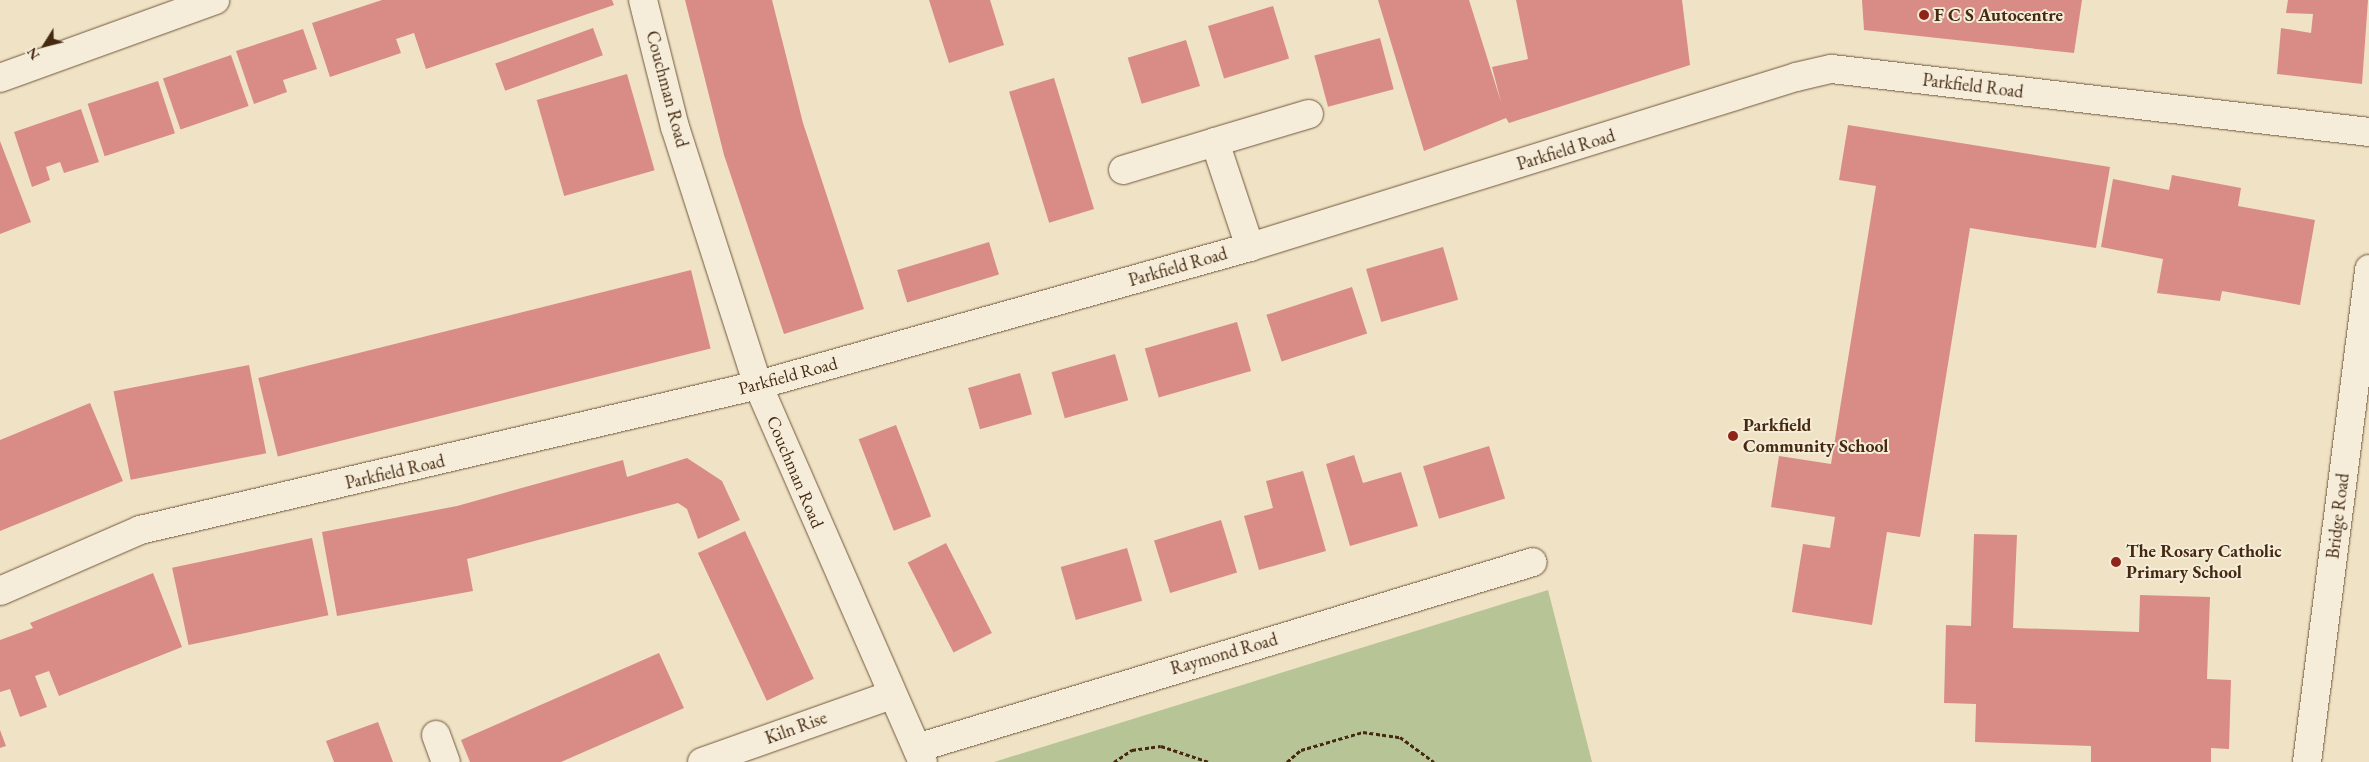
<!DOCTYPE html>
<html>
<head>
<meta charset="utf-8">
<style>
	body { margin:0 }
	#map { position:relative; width:2369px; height:762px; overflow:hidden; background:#f0e2c4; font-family:"EB Garamond",serif }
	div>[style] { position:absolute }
	.green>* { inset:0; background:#b7c496 }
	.building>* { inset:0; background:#d98c86; transform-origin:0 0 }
	.path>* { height:3px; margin-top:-1.5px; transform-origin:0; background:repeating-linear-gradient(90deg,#452a11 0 4px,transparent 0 6.5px) }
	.roads { filter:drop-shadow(0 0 1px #70583e) drop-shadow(0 0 1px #70583e) }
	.minor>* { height:28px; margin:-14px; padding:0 14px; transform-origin:14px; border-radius:14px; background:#f5ecd9 }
	.dots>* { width:14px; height:14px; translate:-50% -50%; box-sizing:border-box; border:2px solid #f5ecd9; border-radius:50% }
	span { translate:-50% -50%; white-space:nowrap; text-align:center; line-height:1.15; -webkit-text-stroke:4px #f5ecd9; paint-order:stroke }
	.poi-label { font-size:18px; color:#452a11; font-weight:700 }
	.left { translate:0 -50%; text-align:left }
	.street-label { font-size:18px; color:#452a11 }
	.north { position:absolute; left:20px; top:20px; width:50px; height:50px; -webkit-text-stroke:4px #f5ecd9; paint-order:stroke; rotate:234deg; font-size:14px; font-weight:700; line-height:20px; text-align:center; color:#452a11 }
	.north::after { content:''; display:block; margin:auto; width:18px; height:22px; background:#452a11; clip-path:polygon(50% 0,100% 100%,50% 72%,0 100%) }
</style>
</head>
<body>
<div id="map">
	<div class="green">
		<div style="clip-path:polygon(1548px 590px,1592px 762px,994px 762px)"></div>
	</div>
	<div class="building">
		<div style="clip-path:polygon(382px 0,612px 0,614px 5px,426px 69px,414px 33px,396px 39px,401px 53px,330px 77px,312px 23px)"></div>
		<div style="clip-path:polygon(685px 0,772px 0,803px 123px,864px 309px,784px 334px,724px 155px)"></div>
		<div style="clip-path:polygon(929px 0,990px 0,1004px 45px,949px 63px)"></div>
		<div style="clip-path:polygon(1378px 0,1469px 0,1501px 102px,1492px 67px,1528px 59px,1516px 0,1682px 0,1690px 65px,1509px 123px,1506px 118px,1424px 151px)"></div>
		<div style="clip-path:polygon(1862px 0,2082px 0,2074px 53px,1864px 30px)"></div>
		<div style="clip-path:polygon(2288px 0,2368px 0,2362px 84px,2277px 74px,2281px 28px,2311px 33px,2313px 14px,2286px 13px)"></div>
		<div style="left:1273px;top:6px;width:55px;height:68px;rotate:73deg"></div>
		<div style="left:593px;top:28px;width:29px;height:104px;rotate:70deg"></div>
		<div style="clip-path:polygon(303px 29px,317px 69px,283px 80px,287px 92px,254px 104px,236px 51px)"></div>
		<div style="left:1380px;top:38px;width:53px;height:68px;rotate:75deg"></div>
		<div style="left:1186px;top:40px;width:48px;height:61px;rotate:73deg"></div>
		<div style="left:231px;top:55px;width:54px;height:72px;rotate:71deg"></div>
		<div style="left:627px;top:74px;width:100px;height:94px;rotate:74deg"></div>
		<div style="left:1054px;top:78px;width:137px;height:47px;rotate:73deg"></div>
		<div style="left:158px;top:81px;width:55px;height:74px;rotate:72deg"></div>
		<div style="clip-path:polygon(81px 109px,99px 162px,64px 173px,60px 162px,46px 167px,50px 180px,32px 187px,14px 132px)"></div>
		<div style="clip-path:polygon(1848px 125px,2110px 167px,2096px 248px,1970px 228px,1920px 537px,1887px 532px,1872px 625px,1792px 612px,1803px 544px,1830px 548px,1835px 517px,1771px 507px,1779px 456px,1831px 464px,1876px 186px,1839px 180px)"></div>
		<div style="clip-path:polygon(0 141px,31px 222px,0 234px)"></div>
		<div style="clip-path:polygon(2172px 175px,2241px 188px,2238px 206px,2315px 220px,2300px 305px,2222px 291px,2220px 301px,2157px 293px,2163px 259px,2101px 247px,2113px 179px,2169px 190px)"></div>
		<div style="left:989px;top:242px;width:34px;height:96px;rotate:73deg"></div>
		<div style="left:1443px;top:247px;width:55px;height:80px;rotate:74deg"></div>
		<div style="left:691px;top:270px;width:81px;height:446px;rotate:76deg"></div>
		<div style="left:1352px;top:287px;width:49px;height:90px;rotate:72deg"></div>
		<div style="left:1237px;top:322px;width:51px;height:96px;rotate:74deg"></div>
		<div style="left:1115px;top:354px;width:48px;height:66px;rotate:74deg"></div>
		<div style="left:249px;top:365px;width:90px;height:138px;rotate:79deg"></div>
		<div style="left:1020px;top:373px;width:43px;height:54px;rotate:74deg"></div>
		<div style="clip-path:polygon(90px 403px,123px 481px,0 531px,0 440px)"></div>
		<div style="left:896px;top:425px;width:98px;height:40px;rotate:69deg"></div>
		<div style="left:1489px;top:446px;width:55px;height:69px;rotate:73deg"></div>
		<div style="clip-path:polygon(1354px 455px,1363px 483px,1401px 472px,1418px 526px,1350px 546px,1326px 464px)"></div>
		<div style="clip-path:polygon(687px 458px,722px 481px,740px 520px,698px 539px,687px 509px,678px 503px,467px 559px,473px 591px,337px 616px,322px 532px,457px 506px,623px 460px,627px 477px)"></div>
		<div style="clip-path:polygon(1303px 471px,1326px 551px,1259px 570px,1244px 516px,1273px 508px,1266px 481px)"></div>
		<div style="left:1221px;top:520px;width:55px;height:70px;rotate:73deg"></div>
		<div style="left:745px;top:531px;width:163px;height:52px;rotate:65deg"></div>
		<div style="clip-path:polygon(1974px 534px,2017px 535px,2013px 628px,2139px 632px,2140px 595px,2210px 597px,2207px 679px,2231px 680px,2229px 749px,2211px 748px,2211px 762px,2091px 762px,2091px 746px,1975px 742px,1976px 704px,1944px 703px,1946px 625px,1971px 626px)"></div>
		<div style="left:312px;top:538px;width:79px;height:143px;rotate:78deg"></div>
		<div style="left:946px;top:543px;width:101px;height:43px;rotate:63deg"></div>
		<div style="left:1127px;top:548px;width:55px;height:69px;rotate:74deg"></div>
		<div style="clip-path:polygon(153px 573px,182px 647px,59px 696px,49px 671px,35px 676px,47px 707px,20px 717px,10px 689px,0 692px,0 640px,33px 628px,30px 623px)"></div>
		<div style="clip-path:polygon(659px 653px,684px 708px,561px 762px,470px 762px,461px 740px)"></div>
		<div style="clip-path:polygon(378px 722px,393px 762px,334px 762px,326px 741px)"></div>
		<div style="clip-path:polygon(0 730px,6px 746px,0 748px)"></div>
	</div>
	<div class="path">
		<div style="left:1114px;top:762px;width:22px;rotate:-34deg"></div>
		<div style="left:1132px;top:750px;width:29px;rotate:-8deg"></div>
		<div style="left:1161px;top:746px;width:51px;rotate:18.4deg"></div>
		<div style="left:1287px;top:762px;width:18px;rotate:-41deg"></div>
		<div style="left:1301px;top:750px;width:65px;rotate:-16.2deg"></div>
		<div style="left:1363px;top:732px;width:37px;rotate:8deg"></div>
		<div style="left:1400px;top:737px;width:42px;rotate:36.3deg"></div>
	</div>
	<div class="roads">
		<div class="minor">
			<div style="left:643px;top:0;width:131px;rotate:75.9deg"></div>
			<div style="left:675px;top:127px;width:271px;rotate:72.2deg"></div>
			<div style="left:758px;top:385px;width:412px;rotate:66.4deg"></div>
			<div style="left:0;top:78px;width:229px;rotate:-19.9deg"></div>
			<div style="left:1215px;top:142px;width:98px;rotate:-16.6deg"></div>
			<div style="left:1123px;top:170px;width:96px;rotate:-16.9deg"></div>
			<div style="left:1215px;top:142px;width:111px;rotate:71.6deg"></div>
			<div style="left:0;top:591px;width:153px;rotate:-23.5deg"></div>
			<div style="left:140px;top:530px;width:635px;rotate:-13.2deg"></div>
			<div style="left:758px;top:385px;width:511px;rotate:-15.67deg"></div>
			<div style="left:1250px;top:247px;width:572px;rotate:-17.29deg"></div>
			<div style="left:1796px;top:77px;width:37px;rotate:-13deg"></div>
			<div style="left:1832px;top:69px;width:541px;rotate:6.69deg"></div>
			<div style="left:436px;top:735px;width:29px;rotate:70deg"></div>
			<div style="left:917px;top:748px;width:643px;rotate:-16.8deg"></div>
			<div style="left:702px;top:762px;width:201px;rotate:-19.5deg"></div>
			<div style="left:2307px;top:762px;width:497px;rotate:-82.8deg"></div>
		</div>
	</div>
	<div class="dots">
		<div style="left:1924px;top:15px;background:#8f2418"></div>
		<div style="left:1733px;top:436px;background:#8f2418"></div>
		<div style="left:2116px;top:562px;background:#8f2418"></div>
	</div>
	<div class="poi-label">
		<span class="left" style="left:1934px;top:15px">F C S Autocentre</span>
		<span class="left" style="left:1743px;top:436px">Parkfield<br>Community School</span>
		<span class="left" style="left:2126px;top:562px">The Rosary Catholic<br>Primary School</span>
	</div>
	<div class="street-label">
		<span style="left:1973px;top:86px;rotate:7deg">Parkfield Road</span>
		<span style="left:667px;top:89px;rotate:75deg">Couchman Road</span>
		<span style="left:1566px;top:150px;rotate:-17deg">Parkfield Road</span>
		<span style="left:1178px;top:267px;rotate:-16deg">Parkfield Road</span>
		<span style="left:788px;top:376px;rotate:-15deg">Parkfield Road</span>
		<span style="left:395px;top:472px;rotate:-13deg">Parkfield Road</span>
		<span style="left:795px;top:472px;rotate:67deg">Couchman Road</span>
		<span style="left:2338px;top:516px;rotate:-83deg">Bridge Road</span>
		<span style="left:1224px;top:654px;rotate:-16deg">Raymond Road</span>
		<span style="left:796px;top:728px;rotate:-20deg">Kiln Rise</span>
	</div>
	<div class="north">N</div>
</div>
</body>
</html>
